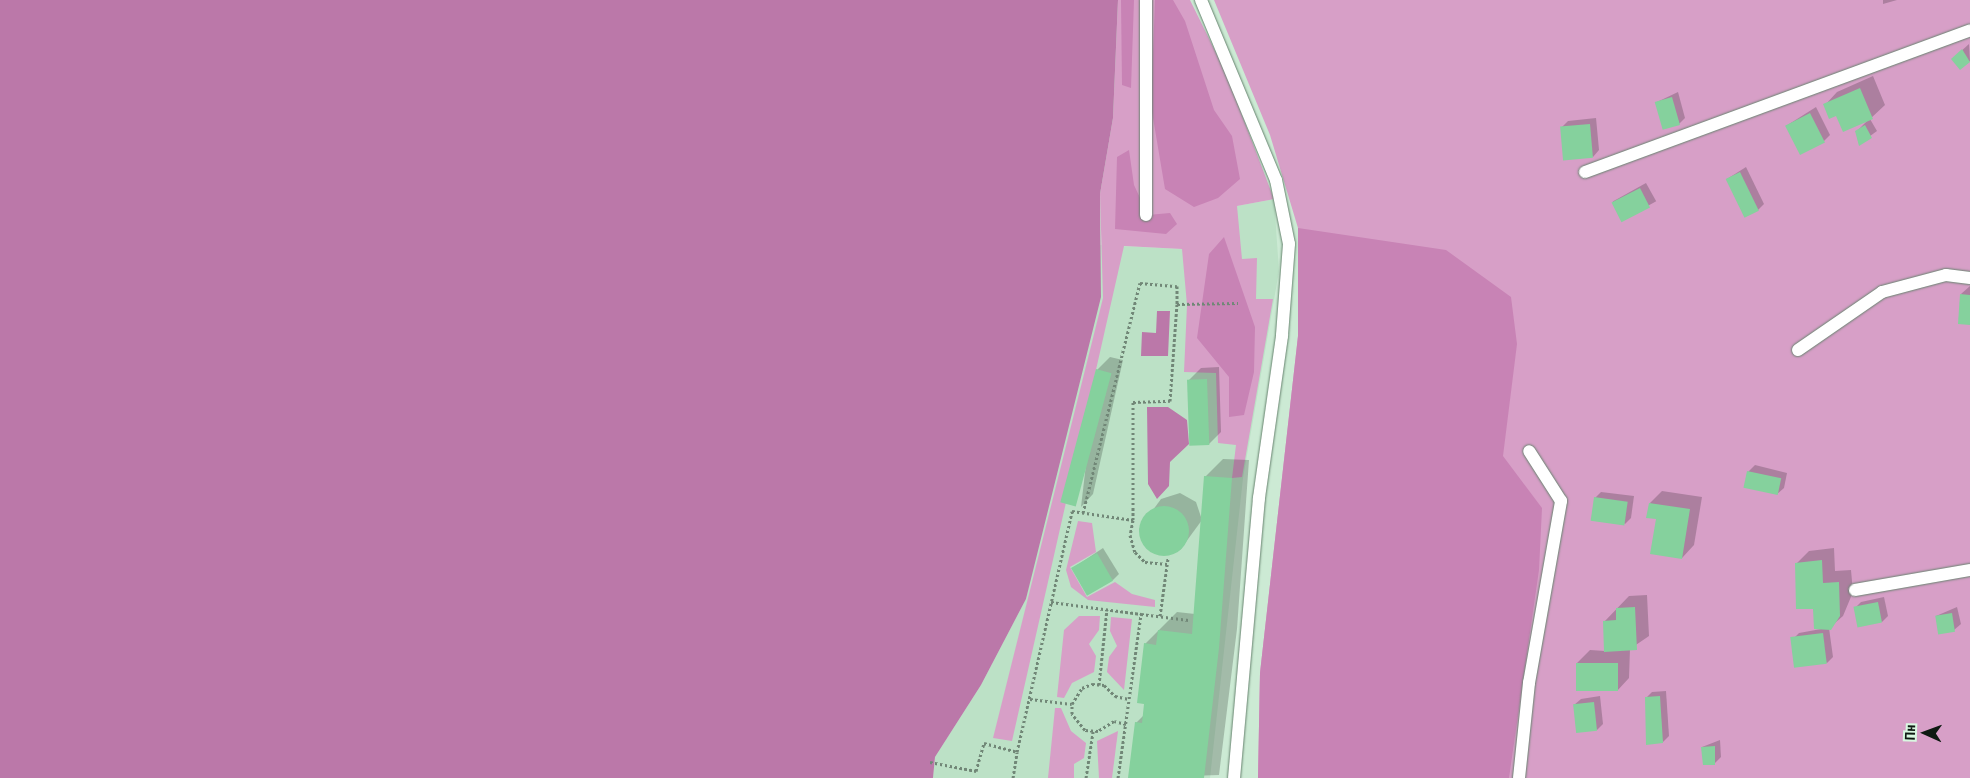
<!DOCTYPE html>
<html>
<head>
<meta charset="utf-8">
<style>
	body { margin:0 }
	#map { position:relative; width:1970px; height:778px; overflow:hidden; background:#ccead4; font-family:"Roboto Condensed",sans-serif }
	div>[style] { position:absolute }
	.built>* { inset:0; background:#bce1c6 }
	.green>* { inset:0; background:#d79fc7 }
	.forest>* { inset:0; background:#c883b5 }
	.water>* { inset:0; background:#bb78a9 }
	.shadow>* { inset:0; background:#0003; transform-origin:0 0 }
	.building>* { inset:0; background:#85d19d; transform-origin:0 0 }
	.round { border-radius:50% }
	.path>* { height:3px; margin-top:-1.5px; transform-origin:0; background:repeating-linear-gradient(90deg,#718777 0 2.5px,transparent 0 5px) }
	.roads { filter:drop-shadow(0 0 1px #67836f) drop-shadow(0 0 1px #67836f) }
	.service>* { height:12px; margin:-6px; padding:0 6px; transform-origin:6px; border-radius:6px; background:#fff }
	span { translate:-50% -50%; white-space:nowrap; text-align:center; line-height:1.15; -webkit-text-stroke:4.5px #d9f8e1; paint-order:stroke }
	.north { position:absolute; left:1900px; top:708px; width:50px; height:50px; -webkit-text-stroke:4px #d9f8e1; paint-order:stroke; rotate:272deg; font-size:14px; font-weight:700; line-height:20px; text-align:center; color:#0e1a12 }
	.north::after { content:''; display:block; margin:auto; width:18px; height:22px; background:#0e1a12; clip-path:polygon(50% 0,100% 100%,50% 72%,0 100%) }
</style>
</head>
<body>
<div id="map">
	<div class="built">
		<div style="clip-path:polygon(1274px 199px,1279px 271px,1243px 478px,1210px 778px,933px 778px,935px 757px,981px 685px,1026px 599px,1099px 245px,1182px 249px,1237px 206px)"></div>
	</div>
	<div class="green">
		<div style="clip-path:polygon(1118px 0,1190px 0,1226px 73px,1274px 199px,1237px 206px,1242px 259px,1257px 258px,1256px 299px,1273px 299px,1242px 477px,1232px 478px,1236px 445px,1218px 443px,1216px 373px,1184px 372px,1187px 305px,1182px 249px,1124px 246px,1012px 741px,993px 738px,1103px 298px,1100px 194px,1113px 118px)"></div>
		<div style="clip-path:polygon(1214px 0,1970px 0,1970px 778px,1258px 778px,1260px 673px,1298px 336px,1298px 228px,1270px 135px)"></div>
		<div style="clip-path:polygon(1078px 521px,1092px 523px,1096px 552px,1070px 567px,1087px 597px,1115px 582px,1132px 594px,1155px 600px,1155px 607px,1088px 600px,1071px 587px,1066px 570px)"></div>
		<div style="clip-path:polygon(1079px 616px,1100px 616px,1099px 630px,1089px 644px,1096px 656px,1094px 672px,1072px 683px,1064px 698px,1057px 697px,1064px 630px)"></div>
		<div style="clip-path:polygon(1111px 617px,1132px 619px,1124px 690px,1107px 672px,1109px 657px,1117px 646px,1110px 631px)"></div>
		<div style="clip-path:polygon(1055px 708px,1061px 708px,1071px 731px,1086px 743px,1084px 758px,1074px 764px,1074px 778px,1048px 778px)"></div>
		<div style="clip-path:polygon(1118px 731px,1112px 778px,1099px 778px,1097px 741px)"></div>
	</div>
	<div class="forest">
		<div style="clip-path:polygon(1121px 0,1134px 0,1131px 88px,1122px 85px)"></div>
		<div style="clip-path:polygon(1155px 0,1173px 0,1185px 21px,1214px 110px,1232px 136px,1240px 179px,1218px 198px,1194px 207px,1165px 189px,1151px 106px)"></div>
		<div style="clip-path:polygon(1129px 150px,1134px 185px,1148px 215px,1170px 213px,1177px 224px,1166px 234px,1115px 229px,1117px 157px)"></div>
		<div style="clip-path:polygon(1298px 228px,1446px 250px,1511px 297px,1517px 344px,1503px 456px,1542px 508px,1539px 570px,1509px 778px,1258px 778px,1260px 673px,1298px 336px)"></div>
		<div style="clip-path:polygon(1224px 237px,1255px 327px,1254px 372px,1244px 415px,1229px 417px,1229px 377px,1197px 338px,1209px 254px)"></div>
	</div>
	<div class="water">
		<div style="clip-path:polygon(0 0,1118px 0,1113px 118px,1100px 194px,1101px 297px,1026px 599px,981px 685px,935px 757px,933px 778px,0 778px)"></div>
		<div style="clip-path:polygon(1157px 311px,1170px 311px,1168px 356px,1141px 356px,1142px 332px,1156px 333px)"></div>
		<div style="clip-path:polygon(1147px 407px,1168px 407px,1187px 420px,1189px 444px,1170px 462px,1169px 486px,1157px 499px,1148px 484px)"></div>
	</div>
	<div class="shadow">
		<div style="clip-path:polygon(1883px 0,1897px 0,1883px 4px)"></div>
		<div style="clip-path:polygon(1969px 44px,1970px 61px,1960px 69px,1959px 53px)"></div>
		<div style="clip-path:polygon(1873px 76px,1885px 105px,1870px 119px,1877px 131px,1859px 144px,1857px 131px,1869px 119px,1837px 114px,1825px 105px,1837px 92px)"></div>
		<div style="clip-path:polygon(1678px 92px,1685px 118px,1679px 124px,1657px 102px)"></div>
		<div style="clip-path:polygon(1816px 107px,1830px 135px,1824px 141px,1786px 126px)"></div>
		<div style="clip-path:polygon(1596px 118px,1599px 150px,1593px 157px,1562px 127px,1568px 121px)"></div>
		<div style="clip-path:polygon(1746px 167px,1764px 204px,1758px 210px,1727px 179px)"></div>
		<div style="left:1646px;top:183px;width:21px;height:38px;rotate:61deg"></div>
		<div style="clip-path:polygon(1970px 286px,1970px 324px,1961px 294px)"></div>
		<div style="clip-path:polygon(1110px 357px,1123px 360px,1093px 494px,1081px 507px,1097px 370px)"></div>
		<div style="clip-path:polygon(1219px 367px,1221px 432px,1209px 444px,1188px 381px,1201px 368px)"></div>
		<div style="clip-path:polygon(1223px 459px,1249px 460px,1237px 629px,1219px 775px,1129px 778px,1136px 723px,1144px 715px,1145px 644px,1177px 612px,1195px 614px,1205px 477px)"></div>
		<div style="clip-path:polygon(1755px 465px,1787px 473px,1784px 488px,1777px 494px,1748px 472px)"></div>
		<div style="clip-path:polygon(1662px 491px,1702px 497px,1694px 545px,1682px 558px,1650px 503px)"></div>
		<div style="clip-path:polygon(1601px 492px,1634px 496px,1631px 518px,1625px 524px,1595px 498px)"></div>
		<div style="clip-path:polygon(1180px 493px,1196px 502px,1202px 520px,1180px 550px,1161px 555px,1145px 546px,1139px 529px,1161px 499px)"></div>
		<div style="clip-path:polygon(1103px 548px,1119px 574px,1113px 580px,1073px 568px)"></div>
		<div style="clip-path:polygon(1834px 548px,1835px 571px,1851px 570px,1853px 592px,1843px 616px,1829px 628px,1833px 657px,1827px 663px,1793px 639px,1799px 633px,1821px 629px,1796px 564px,1809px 551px)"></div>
		<div style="clip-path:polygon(1647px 595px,1649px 636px,1630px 649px,1629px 678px,1617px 691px,1577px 663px,1590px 650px,1605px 651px,1604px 622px,1629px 596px)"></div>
		<div style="clip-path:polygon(1884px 597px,1888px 616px,1882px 622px,1855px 608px,1861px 602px)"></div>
		<div style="clip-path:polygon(1957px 607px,1961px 624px,1954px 630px,1936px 616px)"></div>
		<div style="clip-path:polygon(1666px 691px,1669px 736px,1663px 742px,1646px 698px,1652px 692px)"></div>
		<div style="clip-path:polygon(1600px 696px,1603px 724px,1597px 730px,1574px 705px,1581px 699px)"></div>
		<div style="clip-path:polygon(1720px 740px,1721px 757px,1715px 763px,1702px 747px)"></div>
	</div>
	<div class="building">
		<div style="clip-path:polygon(1962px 49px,1970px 62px,1960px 70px,1951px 59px)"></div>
		<div style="clip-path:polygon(1860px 88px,1873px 119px,1843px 132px,1836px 116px,1829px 119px,1823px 104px)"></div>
		<div style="left:1672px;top:97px;width:29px;height:18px;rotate:74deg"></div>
		<div style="left:1810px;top:113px;width:33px;height:28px;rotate:63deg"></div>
		<div style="left:1590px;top:124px;width:34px;height:30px;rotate:85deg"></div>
		<div style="clip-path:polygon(1865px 125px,1872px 138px,1859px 146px,1855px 131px)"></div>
		<div style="left:1740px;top:172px;width:43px;height:16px;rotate:64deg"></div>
		<div style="left:1640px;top:188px;width:22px;height:32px;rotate:63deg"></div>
		<div style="clip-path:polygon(1960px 294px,1970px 295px,1970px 325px,1958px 324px)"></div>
		<div style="left:1096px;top:369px;width:16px;height:138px;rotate:15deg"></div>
		<div style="left:1207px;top:379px;width:66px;height:20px;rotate:88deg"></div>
		<div style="left:1747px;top:471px;width:35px;height:17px;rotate:12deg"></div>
		<div style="clip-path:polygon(1204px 476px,1232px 478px,1219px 648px,1204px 778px,1128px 778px,1135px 722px,1142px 723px,1144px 704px,1137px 703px,1144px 643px,1156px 645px,1158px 630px,1192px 634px)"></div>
		<div style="left:1594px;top:497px;width:34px;height:24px;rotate:8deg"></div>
		<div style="clip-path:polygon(1649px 503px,1690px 509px,1682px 559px,1650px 554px,1656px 519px,1646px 518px)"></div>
		<div class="round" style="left:1139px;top:506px;width:50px;height:50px"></div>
		<div style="left:1097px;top:553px;width:32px;height:30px;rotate:60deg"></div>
		<div style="clip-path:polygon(1822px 560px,1823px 583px,1839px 582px,1840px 616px,1831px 630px,1814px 629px,1813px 609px,1796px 609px,1795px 563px)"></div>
		<div style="left:1878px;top:602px;width:21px;height:25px;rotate:79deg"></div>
		<div style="clip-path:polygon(1635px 607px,1637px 650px,1604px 652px,1603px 621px,1616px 620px,1616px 608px)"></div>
		<div style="left:1952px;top:613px;width:19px;height:17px;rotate:81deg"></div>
		<div style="left:1823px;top:633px;width:31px;height:33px;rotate:83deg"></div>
		<div style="left:1576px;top:663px;width:42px;height:28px"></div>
		<div style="clip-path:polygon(1660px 696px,1663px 743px,1646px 745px,1645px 697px)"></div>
		<div style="left:1594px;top:702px;width:29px;height:21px;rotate:84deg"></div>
		<div style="clip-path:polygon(1715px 746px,1715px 765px,1703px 765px,1701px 747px)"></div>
	</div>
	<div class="path">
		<div style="left:1083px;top:513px;width:237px;rotate:-76.1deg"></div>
		<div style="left:1140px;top:283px;width:37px;rotate:5deg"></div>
		<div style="left:1177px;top:286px;width:18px;rotate:90deg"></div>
		<div style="left:1133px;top:520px;width:15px;rotate:101deg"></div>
		<div style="left:1130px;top:535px;width:18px;rotate:74deg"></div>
		<div style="left:1135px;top:552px;width:14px;rotate:45deg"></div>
		<div style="left:1145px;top:562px;width:22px;rotate:5deg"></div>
		<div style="left:1051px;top:602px;width:91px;rotate:7.6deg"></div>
		<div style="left:1160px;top:616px;width:59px;rotate:-82.1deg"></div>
		<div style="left:1099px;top:685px;width:76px;rotate:-84deg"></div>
		<div style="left:1030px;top:699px;width:42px;rotate:6.8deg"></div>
		<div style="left:1126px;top:724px;width:12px;rotate:-166deg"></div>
		<div style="left:1114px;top:721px;width:19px;rotate:148deg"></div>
		<div style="left:1098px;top:731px;width:13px;rotate:-176deg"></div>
		<div style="left:1085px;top:730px;width:21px;rotate:-129deg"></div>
		<div style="left:1072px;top:714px;width:10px;rotate:-90deg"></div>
		<div style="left:1072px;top:704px;width:19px;rotate:-58deg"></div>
		<div style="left:1082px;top:688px;width:11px;rotate:-22deg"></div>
		<div style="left:1092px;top:684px;width:12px;rotate:5deg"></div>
		<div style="left:1104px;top:685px;width:16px;rotate:45deg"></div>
		<div style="left:1115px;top:696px;width:14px;rotate:12deg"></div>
		<div style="left:930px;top:762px;width:47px;rotate:11.1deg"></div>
		<div style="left:976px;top:771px;width:29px;rotate:-74deg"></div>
		<div style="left:984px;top:743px;width:34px;rotate:15deg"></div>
		<div style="left:1017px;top:752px;width:247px;rotate:-77.1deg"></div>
		<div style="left:1072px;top:511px;width:62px;rotate:8.4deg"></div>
		<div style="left:1133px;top:520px;width:118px;rotate:-90deg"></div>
		<div style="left:1133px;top:402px;width:37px;rotate:-2deg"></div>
		<div style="left:1170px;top:401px;width:97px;rotate:-85.9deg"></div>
		<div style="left:1177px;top:304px;width:61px;rotate:-0.9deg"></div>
		<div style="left:1013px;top:778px;width:26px;rotate:-81deg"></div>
		<div style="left:1086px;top:778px;width:47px;rotate:-81.3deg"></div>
		<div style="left:1118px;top:778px;width:166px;rotate:-82deg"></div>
		<div style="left:1141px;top:614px;width:48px;rotate:7.1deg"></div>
	</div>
	<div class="roads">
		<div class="service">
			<div style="left:1146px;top:0;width:215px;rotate:90deg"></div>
			<div style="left:1201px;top:0;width:195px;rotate:67.4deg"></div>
			<div style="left:1276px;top:180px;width:65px;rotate:78.5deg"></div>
			<div style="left:1289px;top:244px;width:92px;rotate:94.4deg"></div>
			<div style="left:1282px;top:336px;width:164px;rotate:98.1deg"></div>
			<div style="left:1259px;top:498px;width:281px;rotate:95.1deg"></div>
			<div style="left:1585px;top:172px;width:410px;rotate:-20.2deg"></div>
			<div style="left:1798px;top:350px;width:102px;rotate:-34.6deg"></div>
			<div style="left:1882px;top:292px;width:66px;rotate:-14.9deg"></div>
			<div style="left:1946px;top:275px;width:24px;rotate:7deg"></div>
			<div style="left:1855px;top:590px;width:117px;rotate:-9.9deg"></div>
			<div style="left:1519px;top:778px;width:96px;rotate:-84deg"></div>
			<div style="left:1529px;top:683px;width:185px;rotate:-80deg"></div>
			<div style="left:1561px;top:501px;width:59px;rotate:-122.6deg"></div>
		</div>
	</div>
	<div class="north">Пн</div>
</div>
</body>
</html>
